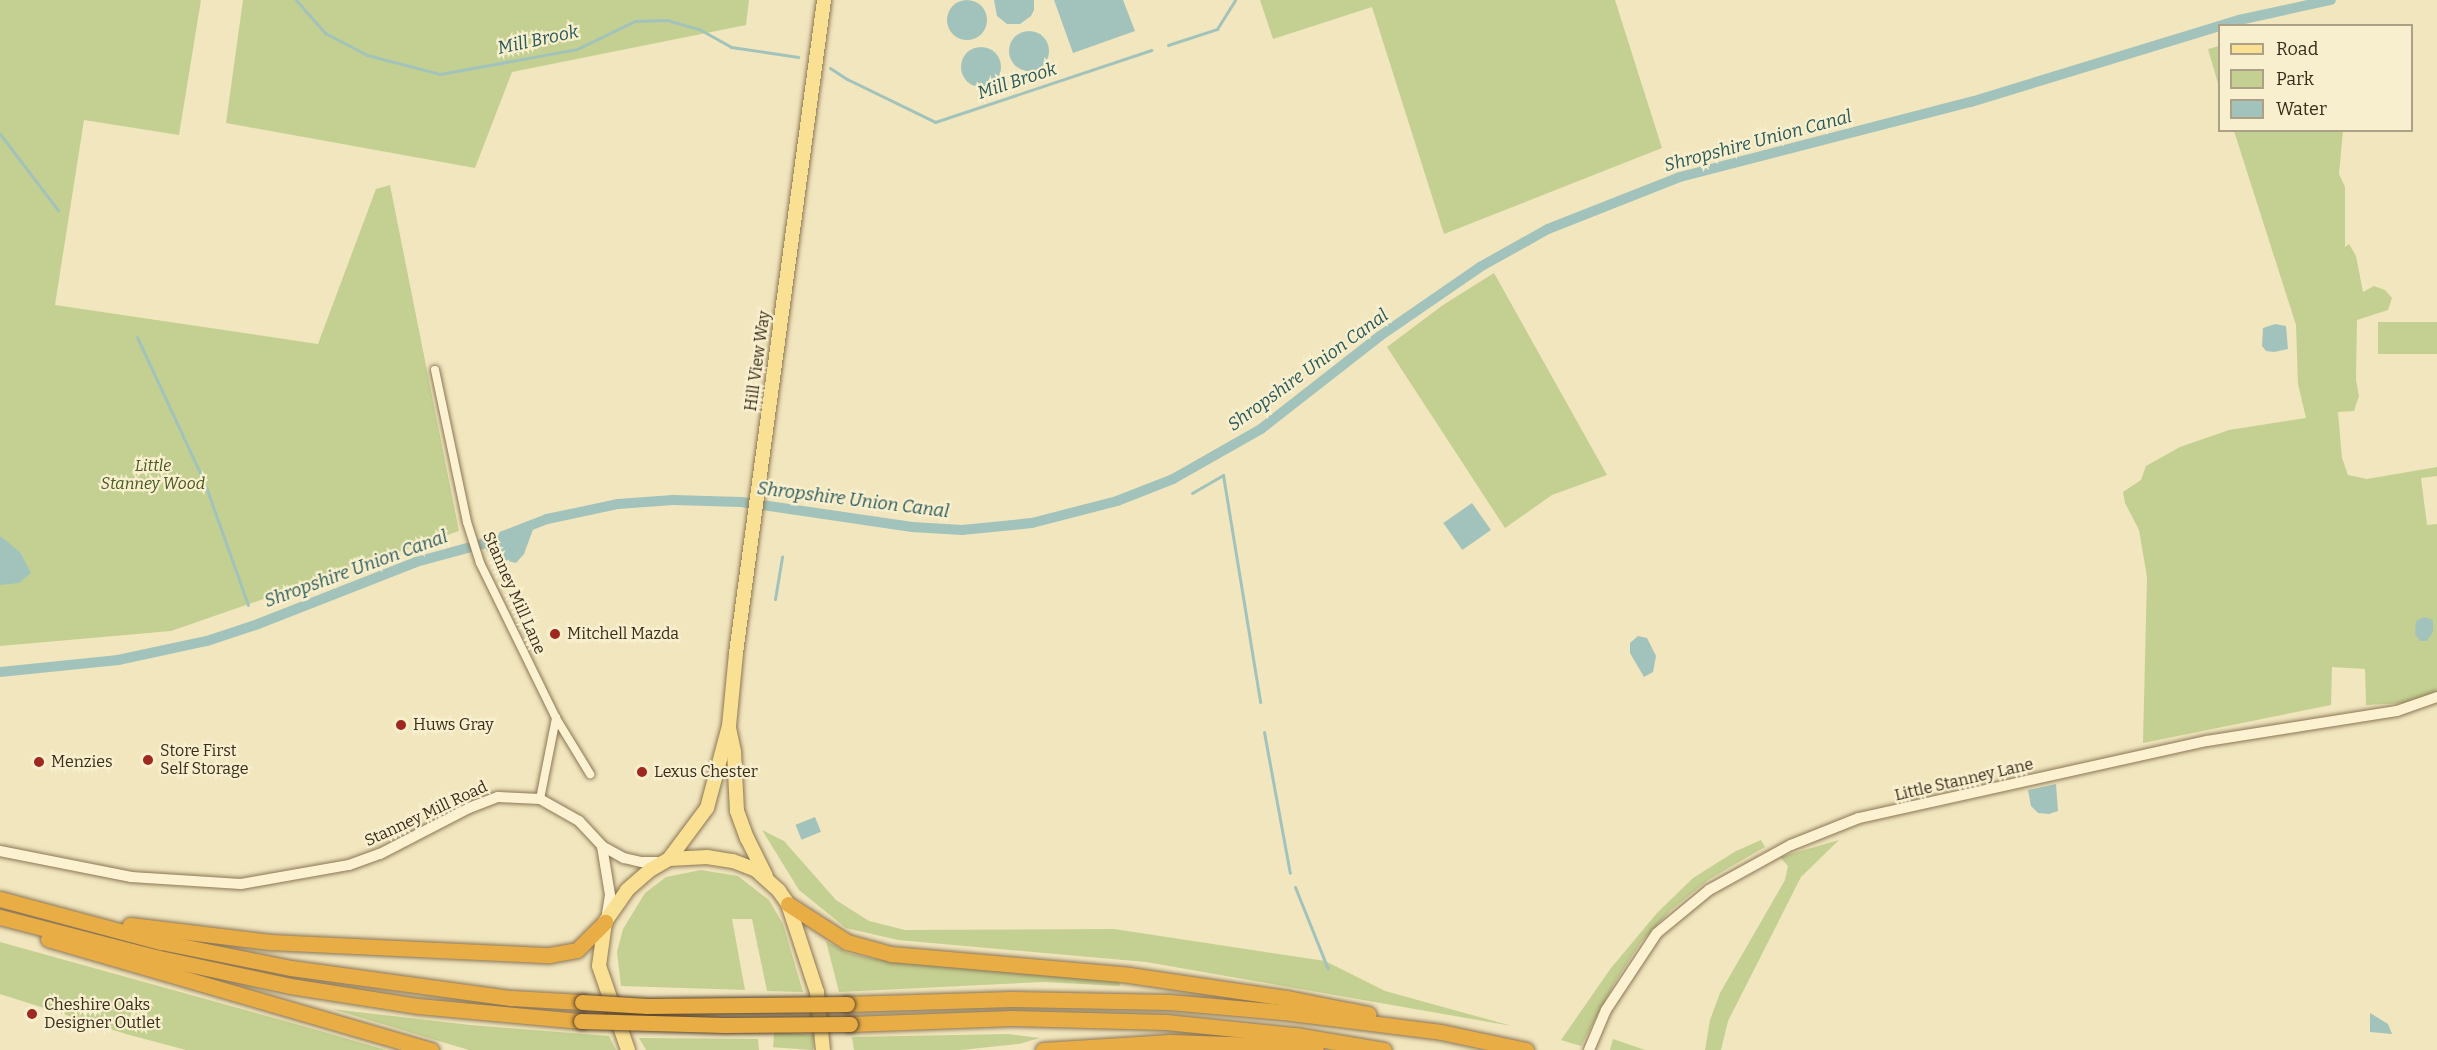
<!DOCTYPE html>
<html>
<head>
<meta charset="utf-8">
<style>
	body { margin:0 }
	#map { position:relative; width:2437px; height:1050px; overflow:hidden; background:#f1e6be; font-family:Bitter,serif }
	div>[style] { position:absolute }
	.green>* { inset:0; background:#c4d091; transform-origin:0 0 }
	.water>* { inset:0; background:#a2c3bb; transform-origin:0 0 }
	.round { border-radius:50% }
	.stream>* { height:3px; margin:-1.5px; padding:0 1.5px; transform-origin:1.5px; border-radius:1.5px; background:#a2c3bb }
	.canal>* { height:10px; margin:-5px; padding:0 5px; transform-origin:5px; border-radius:5px; background:#a2c3bb }
	.roads { filter:drop-shadow(0 0 2px #8b7655) drop-shadow(0 0 2px #8b7655) }
	.minor>* { height:8px; margin:-4px; padding:0 4px; transform-origin:4px; border-radius:4px; background:#fcf2d2 }
	.tertiary>* { height:10px; margin:-5px; padding:0 5px; transform-origin:5px; border-radius:5px; background:#fcf2d2 }
	.primary>* { height:14px; margin:-7px; padding:0 7px; transform-origin:7px; border-radius:7px; background:#f9e092 }
	.motorway>* { height:15px; margin:-7.5px; padding:0 7.5px; transform-origin:7.5px; border-radius:7.5px; background:#e9ad46 }
	.bridges { filter:drop-shadow(0 0 2px #58432a) drop-shadow(0 0 2px #58432a) }
	.motorway-bridge>* { height:15px; margin:-7.5px; padding:0 7.5px; transform-origin:7.5px; border-radius:7.5px; background:#e9ad46 }
	.dots>* { width:16px; height:16px; translate:-50% -50%; box-sizing:border-box; border:3px solid #f8efce; border-radius:50% }
	span { translate:-50% -50%; white-space:nowrap; text-align:center; line-height:1.15; -webkit-text-stroke:4.5px #f8efce; paint-order:stroke }
	.street-label { font-size:16px; color:#392c1b }
	.park-label { font-size:16px; color:#465720; font-style:italic }
	.poi-label { font-size:16px; color:#392c1b }
	.left { translate:0 -50%; text-align:left }
	.water-label { font-size:18px; color:#295a5a; font-style:italic }
	.legend { position:absolute; left:2218px; top:24px; width:195px; height:108px; box-sizing:border-box; background:#f8efce; border:2px solid #aca186; margin:0; padding:8px 10px; list-style:none; font-size:18px; color:#392c1b }
	.legend li { display:flex; align-items:center; gap:12px; height:30px }
	.legend b { width:30px; border:2px solid #aca186 }
</style>
</head>
<body>
<div id="map">
	<div class="green">
		<div style="clip-path:polygon(0 0,201px 0,179px 135px,84px 120px,55px 305px,318px 344px,376px 189px,390px 185px,459px 531px,171px 631px,0 646px)"></div>
		<div style="clip-path:polygon(243px 0,749px 0,746px 25px,512px 72px,475px 168px,226px 123px)"></div>
		<div style="clip-path:polygon(1260px 0,1615px 0,1662px 148px,1444px 234px,1372px 7px,1273px 39px)"></div>
		<div style="clip-path:polygon(2219px 46px,2220px 46px,2219px 87px,2208px 49px)"></div>
		<div style="clip-path:polygon(2234px 131px,2343px 131px,2339px 174px,2345px 187px,2345px 247px,2349px 244px,2356px 256px,2363px 292px,2374px 286px,2385px 290px,2392px 298px,2388px 310px,2357px 320px,2356px 380px,2359px 396px,2354px 411px,2338px 412px,2342px 458px,2348px 475px,2367px 479px,2437px 467px,2437px 476px,2421px 478px,2427px 525px,2437px 524px,2437px 693px,2404px 703px,2366px 705px,2365px 669px,2332px 667px,2331px 705px,2143px 743px,2147px 577px,2139px 530px,2125px 503px,2123px 492px,2141px 480px,2146px 466px,2180px 447px,2229px 430px,2306px 418px,2298px 384px,2296px 325px)"></div>
		<div style="clip-path:polygon(1494px 273px,1607px 475px,1552px 495px,1505px 528px,1387px 347px,1443px 305px)"></div>
		<div style="left:2437px;top:322px;width:32px;height:59px;rotate:90deg"></div>
		<div style="clip-path:polygon(762px 830px,784px 841px,836px 900px,869px 921px,905px 930px,1114px 929px,1325px 961px,1385px 991px,1512px 1026px,1146px 962px,898px 940px,846px 928px,799px 890px)"></div>
		<div style="clip-path:polygon(1761px 840px,1765px 847px,1708px 880px,1671px 910px,1641px 942px,1615px 982px,1581px 1046px,1561px 1040px,1611px 968px,1657px 913px,1693px 878px,1736px 851px)"></div>
		<div style="clip-path:polygon(1839px 840px,1801px 877px,1728px 1021px,1721px 1050px,1705px 1050px,1710px 1020px,1720px 993px,1785px 880px,1788px 866px,1780px 857px)"></div>
		<div style="clip-path:polygon(701px 870px,738px 876px,769px 900px,783px 924px,803px 992px,767px 991px,752px 919px,732px 919px,745px 990px,621px 986px,617px 952px,623px 929px,645px 893px,666px 877px)"></div>
		<div style="clip-path:polygon(826px 941px,848px 953px,873px 959px,1119px 981px,1120px 986px,1044px 982px,839px 992px)"></div>
		<div style="clip-path:polygon(0 942px,303px 1026px,386px 1050px,186px 1050px,126px 1034px,0 994px)"></div>
		<div style="clip-path:polygon(332px 1009px,470px 1025px,609px 1036px,616px 1050px,469px 1050px)"></div>
		<div style="clip-path:polygon(1008px 1034px,1040px 1038px,1019px 1044px,961px 1050px,854px 1050px,852px 1037px)"></div>
		<div style="left:814px;top:1035px;width:15px;height:40px;rotate:94deg"></div>
		<div style="clip-path:polygon(639px 1038px,758px 1039px,759px 1050px,646px 1050px)"></div>
		<div style="clip-path:polygon(1613px 1039px,1645px 1050px,1610px 1050px)"></div>
	</div>
	<div class="water">
		<div class="round" style="left:947px;top:0;width:40px;height:40px"></div>
		<div style="clip-path:polygon(994px 0,1034px 0,1034px 10px,1031px 16px,1020px 24px,1007px 24px,997px 16px)"></div>
		<div style="clip-path:polygon(1054px 0,1123px 0,1135px 31px,1073px 53px)"></div>
		<div class="round" style="left:1009px;top:31px;width:40px;height:40px"></div>
		<div class="round" style="left:961px;top:47px;width:40px;height:40px"></div>
		<div style="clip-path:polygon(2275px 324px,2286px 326px,2288px 349px,2274px 352px,2266px 351px,2262px 346px,2263px 328px)"></div>
		<div style="left:1472px;top:503px;width:33px;height:35px;rotate:55deg"></div>
		<div style="clip-path:polygon(535px 524px,524px 554px,516px 563px,492px 557px,482px 544px)"></div>
		<div style="clip-path:polygon(0 536px,20px 552px,31px 573px,19px 583px,0 585px)"></div>
		<div style="clip-path:polygon(2424px 617px,2433px 620px,2433px 632px,2427px 641px,2420px 641px,2415px 634px,2416px 621px)"></div>
		<div style="clip-path:polygon(1638px 636px,1647px 638px,1656px 656px,1653px 672px,1644px 677px,1630px 653px,1630px 643px)"></div>
		<div style="clip-path:polygon(2056px 784px,2058px 811px,2049px 814px,2038px 813px,2031px 806px,2028px 790px)"></div>
		<div style="left:815px;top:817px;width:16px;height:21px;rotate:68deg"></div>
		<div style="clip-path:polygon(2370px 1013px,2388px 1024px,2392px 1034px,2370px 1032px)"></div>
	</div>
	<div class="stream">
		<div style="left:296px;top:0;width:44px;rotate:48.7deg"></div>
		<div style="left:325px;top:33px;width:47px;rotate:27.6deg"></div>
		<div style="left:367px;top:55px;width:75px;rotate:14.6deg"></div>
		<div style="left:440px;top:74px;width:139px;rotate:-10.3deg"></div>
		<div style="left:577px;top:49px;width:64px;rotate:-25.8deg"></div>
		<div style="left:635px;top:21px;width:32px;rotate:-2deg"></div>
		<div style="left:667px;top:20px;width:33px;rotate:16deg"></div>
		<div style="left:699px;top:29px;width:37px;rotate:29deg"></div>
		<div style="left:731px;top:47px;width:68px;rotate:8.5deg"></div>
		<div style="left:1168px;top:45px;width:52px;rotate:-18.1deg"></div>
		<div style="left:1217px;top:29px;width:34px;rotate:-58deg"></div>
		<div style="left:830px;top:68px;width:20px;rotate:33deg"></div>
		<div style="left:847px;top:79px;width:98px;rotate:26deg"></div>
		<div style="left:935px;top:122px;width:228px;rotate:-18.4deg"></div>
		<div style="left:0;top:134px;width:96px;rotate:52.7deg"></div>
		<div style="left:137px;top:337px;width:150px;rotate:65.1deg"></div>
		<div style="left:206px;top:487px;width:125px;rotate:70.4deg"></div>
		<div style="left:1192px;top:493px;width:36px;rotate:-30deg"></div>
		<div style="left:1223px;top:475px;width:230px;rotate:80.7deg"></div>
		<div style="left:775px;top:599px;width:43px;rotate:-80.5deg"></div>
		<div style="left:1264px;top:732px;width:143px;rotate:79.6deg"></div>
		<div style="left:1295px;top:887px;width:88px;rotate:68.1deg"></div>
	</div>
	<div class="canal">
		<div style="left:0;top:672px;width:119px;rotate:-5.8deg"></div>
		<div style="left:118px;top:660px;width:91px;rotate:-12.1deg"></div>
		<div style="left:207px;top:641px;width:54px;rotate:-18.4deg"></div>
		<div style="left:258px;top:624px;width:170px;rotate:-21.4deg"></div>
		<div style="left:416px;top:562px;width:68px;rotate:-15.3deg"></div>
		<div style="left:482px;top:544px;width:70px;rotate:-21deg"></div>
		<div style="left:547px;top:519px;width:73px;rotate:-11.9deg"></div>
		<div style="left:618px;top:504px;width:55px;rotate:-4.2deg"></div>
		<div style="left:673px;top:500px;width:68px;rotate:1.7deg"></div>
		<div style="left:741px;top:502px;width:173px;rotate:8.3deg"></div>
		<div style="left:912px;top:527px;width:50px;rotate:3.4deg"></div>
		<div style="left:962px;top:530px;width:70px;rotate:-5.7deg"></div>
		<div style="left:1032px;top:523px;width:88px;rotate:-14.5deg"></div>
		<div style="left:1117px;top:501px;width:60px;rotate:-21.4deg"></div>
		<div style="left:1173px;top:479px;width:101px;rotate:-29.6deg"></div>
		<div style="left:1261px;top:429px;width:151px;rotate:-38deg"></div>
		<div style="left:1380px;top:336px;width:121px;rotate:-34.6deg"></div>
		<div style="left:1480px;top:267px;width:78px;rotate:-29.2deg"></div>
		<div style="left:1548px;top:229px;width:142px;rotate:-21.5deg"></div>
		<div style="left:1680px;top:177px;width:301px;rotate:-14.5deg"></div>
		<div style="left:1971px;top:102px;width:280px;rotate:-17deg"></div>
		<div style="left:2239px;top:20px;width:94px;rotate:-12.3deg"></div>
	</div>
	<div class="roads">
		<div class="minor">
			<div style="left:435px;top:370px;width:155px;rotate:78.1deg"></div>
			<div style="left:467px;top:522px;width:43px;rotate:72.4deg"></div>
			<div style="left:480px;top:563px;width:173px;rotate:63.9deg"></div>
			<div style="left:556px;top:718px;width:66px;rotate:58.7deg"></div>
			<div style="left:540px;top:799px;width:83px;rotate:-78.8deg"></div>
		</div>
		<div class="tertiary">
			<div style="left:602px;top:846px;width:50px;rotate:80.7deg"></div>
			<div style="left:610px;top:895px;width:24px;rotate:99deg"></div>
			<div style="left:0;top:851px;width:134px;rotate:11.2deg"></div>
			<div style="left:131px;top:877px;width:110px;rotate:3.6deg"></div>
			<div style="left:241px;top:884px;width:110px;rotate:-10deg"></div>
			<div style="left:349px;top:865px;width:33px;rotate:-20deg"></div>
			<div style="left:380px;top:854px;width:100px;rotate:-27.3deg"></div>
			<div style="left:469px;top:808px;width:31px;rotate:-21deg"></div>
			<div style="left:498px;top:797px;width:42px;rotate:2.7deg"></div>
			<div style="left:540px;top:799px;width:45px;rotate:29.4deg"></div>
			<div style="left:579px;top:821px;width:34px;rotate:47deg"></div>
			<div style="left:602px;top:846px;width:25px;rotate:29deg"></div>
			<div style="left:624px;top:858px;width:18px;rotate:13deg"></div>
			<div style="left:642px;top:862px;width:22px"></div>
			<div style="left:1589px;top:1050px;width:43px;rotate:-67deg"></div>
			<div style="left:1606px;top:1010px;width:92px;rotate:-56.5deg"></div>
			<div style="left:1657px;top:933px;width:67px;rotate:-39.6deg"></div>
			<div style="left:1709px;top:890px;width:94px;rotate:-28.8deg"></div>
			<div style="left:1791px;top:845px;width:73px;rotate:-21.7deg"></div>
			<div style="left:1859px;top:818px;width:356px;rotate:-12.5deg"></div>
			<div style="left:2207px;top:741px;width:192px;rotate:-9deg"></div>
			<div style="left:2397px;top:711px;width:42px;rotate:-19.3deg"></div>
		</div>
		<div class="primary">
			<div style="left:729px;top:728px;width:25px;rotate:78deg"></div>
			<div style="left:734px;top:752px;width:59px;rotate:87.1deg"></div>
			<div style="left:737px;top:811px;width:29px;rotate:70deg"></div>
			<div style="left:747px;top:838px;width:42px;rotate:63.4deg"></div>
			<div style="left:669px;top:859px;width:64px;rotate:-53.3deg"></div>
			<div style="left:707px;top:808px;width:85px;rotate:-75deg"></div>
			<div style="left:729px;top:726px;width:73px;rotate:-84.5deg"></div>
			<div style="left:736px;top:653px;width:659px;rotate:-82.32deg"></div>
			<div style="left:628px;top:1050px;width:89px;rotate:-109deg"></div>
			<div style="left:599px;top:966px;width:44px;rotate:-82.2deg"></div>
			<div style="left:605px;top:922px;width:39px;rotate:-55deg"></div>
			<div style="left:627px;top:890px;width:30px;rotate:-41deg"></div>
			<div style="left:650px;top:870px;width:22px;rotate:-30deg"></div>
			<div style="left:669px;top:859px;width:38px;rotate:-3deg"></div>
			<div style="left:707px;top:857px;width:26px;rotate:9deg"></div>
			<div style="left:733px;top:861px;width:25px;rotate:21deg"></div>
			<div style="left:756px;top:870px;width:31px;rotate:42deg"></div>
			<div style="left:779px;top:891px;width:16px;rotate:55deg"></div>
			<div style="left:788px;top:904px;width:93px;rotate:71.8deg"></div>
			<div style="left:817px;top:992px;width:58px;rotate:84.1deg"></div>
		</div>
		<div class="motorway">
			<div style="left:0;top:899px;width:167px;rotate:15deg"></div>
			<div style="left:161px;top:942px;width:133px;rotate:11.3deg"></div>
			<div style="left:291px;top:968px;width:222px;rotate:7.8deg"></div>
			<div style="left:511px;top:998px;width:71px;rotate:3.2deg"></div>
			<div style="left:788px;top:904px;width:70px;rotate:32.8deg"></div>
			<div style="left:847px;top:942px;width:46px;rotate:15.3deg"></div>
			<div style="left:891px;top:954px;width:239px;rotate:5deg"></div>
			<div style="left:1129px;top:975px;width:160px;rotate:8.3deg"></div>
			<div style="left:1287px;top:998px;width:83px;rotate:11.2deg"></div>
			<div style="left:0;top:917px;width:160px;rotate:14.5deg"></div>
			<div style="left:155px;top:957px;width:138px;rotate:12.1deg"></div>
			<div style="left:290px;top:986px;width:130px;rotate:8.9deg"></div>
			<div style="left:418px;top:1006px;width:164px;rotate:5.3deg"></div>
			<div style="left:130px;top:925px;width:141px;rotate:6.9deg"></div>
			<div style="left:270px;top:942px;width:279px;rotate:2.7deg"></div>
			<div style="left:549px;top:955px;width:28px;rotate:-10deg"></div>
			<div style="left:577px;top:950px;width:40px;rotate:-45deg"></div>
			<div style="left:48px;top:939px;width:399px;rotate:16.2deg"></div>
			<div style="left:847px;top:1004px;width:165px;rotate:-1.7deg"></div>
			<div style="left:1012px;top:999px;width:157px;rotate:1.1deg"></div>
			<div style="left:1169px;top:1002px;width:114px;rotate:5deg"></div>
			<div style="left:1283px;top:1012px;width:159px;rotate:7.2deg"></div>
			<div style="left:1441px;top:1032px;width:87px;rotate:12deg"></div>
			<div style="left:850px;top:1024px;width:162px;rotate:-2.1deg"></div>
			<div style="left:1012px;top:1018px;width:154px;rotate:1.5deg"></div>
			<div style="left:1166px;top:1022px;width:130px;rotate:5.8deg"></div>
			<div style="left:1295px;top:1035px;width:90px;rotate:9.6deg"></div>
			<div style="left:1043px;top:1050px;width:127px;rotate:-3.6deg"></div>
			<div style="left:1170px;top:1042px;width:146px;rotate:2deg"></div>
		</div>
	</div>
	<div class="bridges">
		<div class="motorway-bridge">
			<div style="left:582px;top:1002px;width:65px;rotate:3.5deg"></div>
			<div style="left:647px;top:1006px;width:200px;rotate:-0.6deg"></div>
			<div style="left:581px;top:1021px;width:143px;rotate:1.6deg"></div>
			<div style="left:724px;top:1025px;width:126px;rotate:-0.5deg"></div>
		</div>
	</div>
	<div class="dots">
		<div style="left:555px;top:634px;background:#9f2820"></div>
		<div style="left:401px;top:725px;background:#9f2820"></div>
		<div style="left:148px;top:760px;background:#9f2820"></div>
		<div style="left:39px;top:762px;background:#9f2820"></div>
		<div style="left:642px;top:772px;background:#9f2820"></div>
		<div style="left:32px;top:1014px;background:#9f2820"></div>
	</div>
	<div class="street-label">
		<span style="left:758px;top:361px;rotate:-82deg">Hill View Way</span>
		<span style="left:514px;top:593px;rotate:66deg">Stanney Mill Lane</span>
		<span style="left:1964px;top:780px;rotate:-13deg">Little Stanney Lane</span>
		<span style="left:426px;top:814px;rotate:-25deg">Stanney Mill Road</span>
	</div>
	<div class="park-label">
		<span style="left:153px;top:475px">Little<br>Stanney Wood</span>
	</div>
	<div class="poi-label">
		<span class="left" style="left:567px;top:634px">Mitchell Mazda</span>
		<span class="left" style="left:413px;top:725px">Huws Gray</span>
		<span class="left" style="left:160px;top:760px">Store First<br>Self Storage</span>
		<span class="left" style="left:51px;top:762px">Menzies</span>
		<span class="left" style="left:654px;top:772px">Lexus Chester</span>
		<span class="left" style="left:44px;top:1014px">Cheshire Oaks<br>Designer Outlet</span>
	</div>
	<div class="water-label">
		<span style="left:538px;top:40px;rotate:-12deg">Mill Brook</span>
		<span style="left:1017px;top:81px;rotate:-18deg">Mill Brook</span>
		<span style="left:1758px;top:141px;rotate:-15deg">Shropshire Union Canal</span>
		<span style="left:1308px;top:370px;rotate:-36deg">Shropshire Union Canal</span>
		<span style="left:853px;top:500px;rotate:7deg">Shropshire Union Canal</span>
		<span style="left:356px;top:569px;rotate:-20deg">Shropshire Union Canal</span>
	</div>
	<ul class="legend">
	<li><b style="height:8px;background:#f9e092"></b>Road</li>
	<li><b style="height:16px;background:#c4d091"></b>Park</li>
	<li><b style="height:16px;background:#a2c3bb"></b>Water</li>
	</ul>
</div>
</body>
</html>
